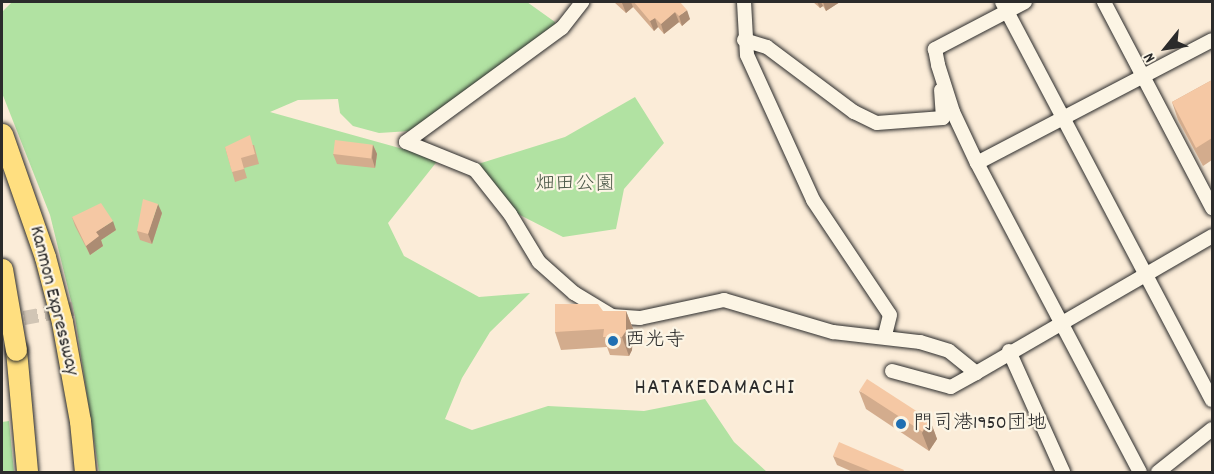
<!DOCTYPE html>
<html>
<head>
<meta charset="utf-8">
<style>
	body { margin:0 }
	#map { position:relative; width:1214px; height:474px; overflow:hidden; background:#fbecd8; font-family:Dekko,"Klee One",sans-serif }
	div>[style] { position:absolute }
	.green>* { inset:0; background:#b1e2a2 }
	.minor-tunnel>* { height:14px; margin-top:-7px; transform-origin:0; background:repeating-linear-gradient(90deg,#d1c5b5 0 14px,transparent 0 21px) }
	.roads { filter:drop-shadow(0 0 2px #2b2b2b) drop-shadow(0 0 2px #2b2b2b) }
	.minor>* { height:14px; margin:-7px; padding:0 7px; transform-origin:7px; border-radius:7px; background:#fcf5e5 }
	.highway>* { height:21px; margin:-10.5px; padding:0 10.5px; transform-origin:10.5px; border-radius:10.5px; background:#ffdf80 }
	.bridges { filter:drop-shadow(0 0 2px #2b2b2b) drop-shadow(0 0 2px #2b2b2b) }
	.highway-bridge>* { height:21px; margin:-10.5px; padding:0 10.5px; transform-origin:10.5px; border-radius:10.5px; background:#ffdf80 }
	.wall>* { inset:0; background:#d3ac8d }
	.shaded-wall>* { inset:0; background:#ac8c73 }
	.building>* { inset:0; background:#f5c8a4; transform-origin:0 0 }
	.dots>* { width:16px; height:16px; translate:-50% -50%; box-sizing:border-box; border:3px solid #fcf5e5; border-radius:50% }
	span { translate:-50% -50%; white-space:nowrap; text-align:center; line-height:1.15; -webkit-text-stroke:4.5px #fcf5e5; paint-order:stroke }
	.park-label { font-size:20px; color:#4c5949 }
	.street-label { font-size:20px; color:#2b2b2b }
	.poi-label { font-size:20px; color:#2b2b2b }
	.left { translate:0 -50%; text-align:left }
	.quarter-label { font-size:22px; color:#2b2b2b; letter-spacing:1.5px }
	.frame { position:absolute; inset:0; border:3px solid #2b2b2b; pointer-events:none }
	.north { position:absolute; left:1136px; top:18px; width:60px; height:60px; -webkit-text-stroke:4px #fcf5e5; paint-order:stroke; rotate:240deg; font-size:16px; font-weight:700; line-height:24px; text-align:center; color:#2b2b2b }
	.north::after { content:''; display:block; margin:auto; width:21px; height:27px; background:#2b2b2b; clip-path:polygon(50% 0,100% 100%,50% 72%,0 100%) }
</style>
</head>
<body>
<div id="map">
	<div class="green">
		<div style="clip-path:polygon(12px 2px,527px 2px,555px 22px,555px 27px,410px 131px,379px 133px,353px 126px,340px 113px,338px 99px,298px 100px,270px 112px,439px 159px,388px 223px,404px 256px,479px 297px,530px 293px,490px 332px,462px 378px,445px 419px,472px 430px,548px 406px,644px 411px,705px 399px,734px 442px,767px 472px,99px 472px,75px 317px,50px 215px,2px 93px,2px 12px)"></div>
		<div style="clip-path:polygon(635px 97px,664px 143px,624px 189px,616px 229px,563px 237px,518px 214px,478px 164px,565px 137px)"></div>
		<div style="clip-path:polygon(9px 421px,14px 472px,2px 472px,2px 422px)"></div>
	</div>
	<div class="minor-tunnel">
		<div style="left:24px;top:318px;width:50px;rotate:-10.4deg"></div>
	</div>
	<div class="roads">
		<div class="minor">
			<div style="left:744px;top:2px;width:53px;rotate:86.8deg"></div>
			<div style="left:747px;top:55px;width:159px;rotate:65.5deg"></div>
			<div style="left:813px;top:200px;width:138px;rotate:56.2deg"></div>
			<div style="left:890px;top:315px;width:21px;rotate:104deg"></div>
			<div style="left:1002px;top:2px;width:450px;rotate:62.2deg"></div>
			<div style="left:1025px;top:2px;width:102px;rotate:152.4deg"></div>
			<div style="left:935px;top:49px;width:16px;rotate:79deg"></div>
			<div style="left:938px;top:65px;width:49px;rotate:72.3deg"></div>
			<div style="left:953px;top:112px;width:56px;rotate:64.8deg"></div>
			<div style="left:977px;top:163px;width:349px;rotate:62.2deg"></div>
			<div style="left:1104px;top:2px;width:233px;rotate:62.3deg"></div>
			<div style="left:744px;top:40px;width:24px;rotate:17deg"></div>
			<div style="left:767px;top:47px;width:109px;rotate:36.8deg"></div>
			<div style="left:854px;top:112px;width:25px;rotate:26deg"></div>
			<div style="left:877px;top:123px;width:66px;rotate:-4.3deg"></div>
			<div style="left:943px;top:118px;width:28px;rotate:-94deg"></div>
			<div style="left:406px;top:142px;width:74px;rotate:22.1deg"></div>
			<div style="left:475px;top:170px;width:56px;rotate:51.5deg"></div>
			<div style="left:510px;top:214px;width:56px;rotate:58.9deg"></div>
			<div style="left:539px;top:262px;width:47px;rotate:41.5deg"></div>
			<div style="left:574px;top:293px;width:44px;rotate:31.2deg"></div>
			<div style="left:612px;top:316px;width:28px;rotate:4deg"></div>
			<div style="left:640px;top:318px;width:86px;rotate:-12.1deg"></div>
			<div style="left:724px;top:300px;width:114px;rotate:16.4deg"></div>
			<div style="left:833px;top:332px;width:88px;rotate:6.6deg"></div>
			<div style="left:920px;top:342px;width:30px;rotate:17deg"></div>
			<div style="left:949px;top:351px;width:35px;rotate:39deg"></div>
			<div style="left:976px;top:373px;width:273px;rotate:-30.1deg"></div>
			<div style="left:406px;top:142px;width:193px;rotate:-36.2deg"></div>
			<div style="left:562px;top:28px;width:33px;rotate:-52deg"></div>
			<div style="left:977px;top:163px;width:265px;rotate:-27.6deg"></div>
			<div style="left:1009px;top:351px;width:133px;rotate:65.9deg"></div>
			<div style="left:892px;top:371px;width:61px;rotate:15.2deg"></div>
			<div style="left:951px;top:387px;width:29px;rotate:-29deg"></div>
			<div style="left:1158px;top:472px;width:69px;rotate:-38.5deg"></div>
		</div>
		<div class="highway">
			<div style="left:2px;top:134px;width:130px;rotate:70.7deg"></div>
			<div style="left:45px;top:257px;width:67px;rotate:75.3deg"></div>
			<div style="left:62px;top:322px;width:101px;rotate:79.7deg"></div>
			<div style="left:80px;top:421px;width:51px;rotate:84.4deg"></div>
			<div style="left:16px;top:350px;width:122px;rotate:84.8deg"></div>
		</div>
	</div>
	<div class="bridges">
		<div class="highway-bridge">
			<div style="left:2px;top:269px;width:82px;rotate:80.2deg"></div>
		</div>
	</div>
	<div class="wall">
		<div style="clip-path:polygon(614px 2px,660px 2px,690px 19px,682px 26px,679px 22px,664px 34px,658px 27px,654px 31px,633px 7px,626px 13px)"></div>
		<div style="clip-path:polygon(813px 2px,840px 2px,826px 11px,823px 6px,820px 8px)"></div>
		<div style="clip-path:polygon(1212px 80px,1212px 160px,1203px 166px,1178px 120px,1172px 102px)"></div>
		<div style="clip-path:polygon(254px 145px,259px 164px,244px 168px,247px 178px,235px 182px,225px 147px)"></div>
		<div style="clip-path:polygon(373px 145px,377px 154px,375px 168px,337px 164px,333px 154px)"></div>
		<div style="clip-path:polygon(162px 213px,152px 244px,140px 240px,137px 231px)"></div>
		<div style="clip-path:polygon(72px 217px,116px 230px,101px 240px,103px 246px,90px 255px,75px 226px)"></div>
		<div style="clip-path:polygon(603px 311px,626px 311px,633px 329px,632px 350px,629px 356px,610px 355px,607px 347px,561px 350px,555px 332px)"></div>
		<div style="clip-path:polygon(859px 391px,930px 420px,937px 439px,929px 451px,866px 409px)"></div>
		<div style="clip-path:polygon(833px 456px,905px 472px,853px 472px,837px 465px)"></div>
	</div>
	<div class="shaded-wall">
		<div style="clip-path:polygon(624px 2px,631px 2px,633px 7px,626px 13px,622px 3px)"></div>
		<div style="clip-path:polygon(817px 2px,821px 2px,823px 6px,820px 8px)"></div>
		<div style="clip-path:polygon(823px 2px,840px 2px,826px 11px)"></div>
		<div style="clip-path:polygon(687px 10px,690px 19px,682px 26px,679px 16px)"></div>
		<div style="clip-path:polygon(675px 12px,679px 22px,664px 34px,661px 24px)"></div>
		<div style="clip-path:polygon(655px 18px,658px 27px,654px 31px,650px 21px)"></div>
		<div style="clip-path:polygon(373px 145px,377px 154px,375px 168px,372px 158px)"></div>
		<div style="clip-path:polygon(158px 204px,162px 213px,152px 244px,148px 234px)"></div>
		<div style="clip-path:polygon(113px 221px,116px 230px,101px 240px,103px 246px,90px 255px,86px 246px,96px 232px)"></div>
		<div style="clip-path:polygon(626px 311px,633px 329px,632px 350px,629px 356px,622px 337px)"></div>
		<div style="clip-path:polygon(930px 420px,937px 439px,929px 451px,922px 433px)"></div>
	</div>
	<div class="building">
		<div style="clip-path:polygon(634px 2px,680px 2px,687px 10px,679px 16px,675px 12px,661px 24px,655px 18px,650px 21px)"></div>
		<div style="clip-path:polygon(1212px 80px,1212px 138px,1196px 148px,1172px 102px)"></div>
		<div style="clip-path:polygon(250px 135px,255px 154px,241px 158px,244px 169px,232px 172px,225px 147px)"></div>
		<div style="left:335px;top:140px;width:38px;height:14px;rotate:7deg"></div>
		<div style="clip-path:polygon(143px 199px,158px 204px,148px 234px,137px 231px)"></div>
		<div style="clip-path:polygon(101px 203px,113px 221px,96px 232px,99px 236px,86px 246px,72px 217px)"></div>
		<div style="clip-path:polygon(555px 304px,598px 304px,603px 311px,626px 311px,626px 331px,622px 337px,603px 337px,604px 329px,555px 332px)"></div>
		<div style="left:867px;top:379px;width:75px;height:14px;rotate:33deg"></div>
		<div style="clip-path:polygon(839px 442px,904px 470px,903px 472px,873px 472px,833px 456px)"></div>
	</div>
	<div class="dots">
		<div style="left:613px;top:341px;background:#1f6fb2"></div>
		<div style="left:901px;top:424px;background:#1f6fb2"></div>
	</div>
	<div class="park-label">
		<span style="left:575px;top:185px">畑田公園</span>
	</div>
	<div class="street-label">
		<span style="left:53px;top:301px;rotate:76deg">Kanmon Expressway</span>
	</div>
	<div class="poi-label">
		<span class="left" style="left:625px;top:341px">西光寺</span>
		<span class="left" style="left:913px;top:424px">門司港1950団地</span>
	</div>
	<div class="quarter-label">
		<span style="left:715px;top:389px">HATAKEDAMACHI</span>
	</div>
	<div class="frame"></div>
	<div class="north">N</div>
</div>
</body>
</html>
